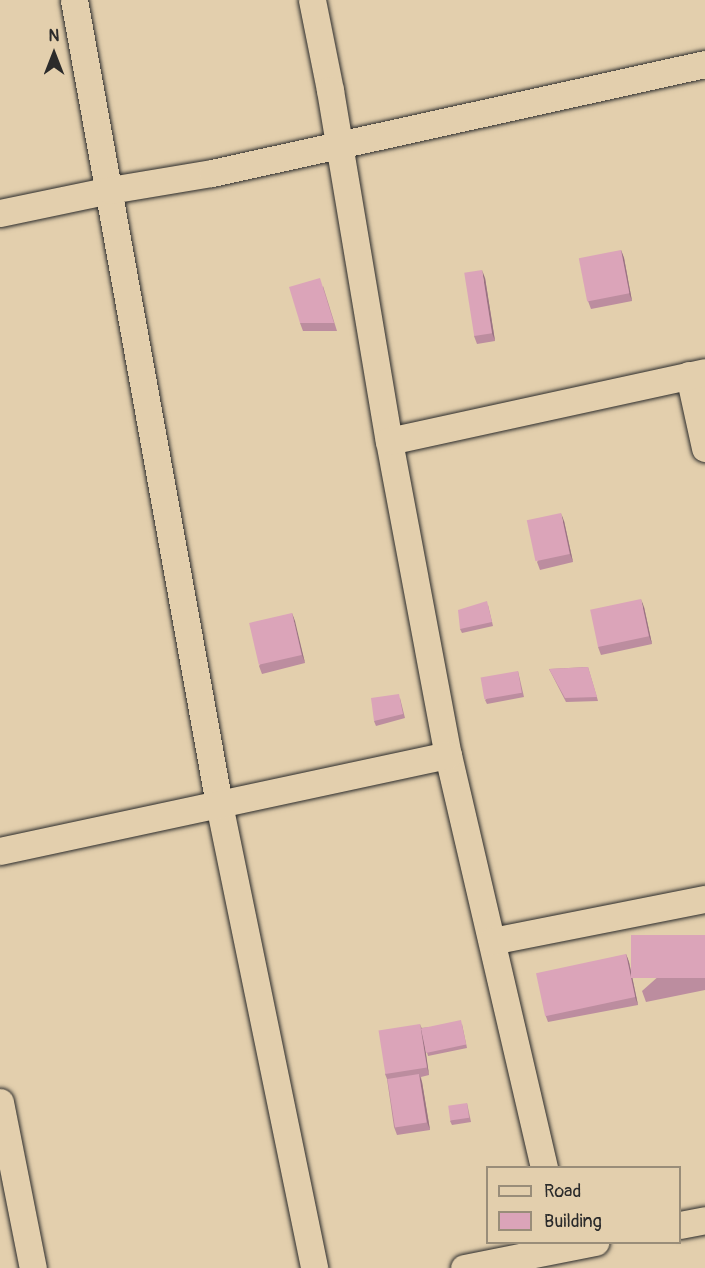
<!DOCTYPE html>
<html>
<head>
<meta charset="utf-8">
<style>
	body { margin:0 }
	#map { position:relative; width:705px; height:1268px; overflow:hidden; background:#e3cfad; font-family:Pangolin,sans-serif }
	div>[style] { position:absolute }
	.roads { filter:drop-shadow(0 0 2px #2b2b2b) drop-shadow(0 0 2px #2b2b2b) }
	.street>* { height:27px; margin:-13.5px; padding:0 13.5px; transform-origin:13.5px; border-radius:13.5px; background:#e3cfad }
	.wall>* { inset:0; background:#bc8d9f }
	.shaded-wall>* { inset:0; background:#997382 }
	.building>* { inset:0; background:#dba4b9; transform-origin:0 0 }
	span { translate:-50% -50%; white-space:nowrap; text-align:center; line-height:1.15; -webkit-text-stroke:4.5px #e3cfad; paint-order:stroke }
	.legend { position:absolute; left:486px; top:1166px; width:195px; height:78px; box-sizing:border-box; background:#e3cfad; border:2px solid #998d79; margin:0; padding:8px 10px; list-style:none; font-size:18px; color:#2b2b2b }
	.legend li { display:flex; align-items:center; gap:12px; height:30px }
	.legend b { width:30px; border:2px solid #998d79 }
	.north { position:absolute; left:24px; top:24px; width:60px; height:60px; -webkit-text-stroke:4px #e3cfad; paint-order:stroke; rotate:0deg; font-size:16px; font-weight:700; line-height:24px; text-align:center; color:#2b2b2b }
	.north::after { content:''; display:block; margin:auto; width:21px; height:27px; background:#2b2b2b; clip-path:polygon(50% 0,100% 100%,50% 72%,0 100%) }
</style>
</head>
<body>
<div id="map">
	<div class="roads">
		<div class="street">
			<div style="left:74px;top:0;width:817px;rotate:79.78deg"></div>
			<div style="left:219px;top:804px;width:474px;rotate:78.4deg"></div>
			<div style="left:312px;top:0;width:92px;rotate:78.7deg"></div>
			<div style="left:330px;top:90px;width:356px;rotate:80.5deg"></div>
			<div style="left:389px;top:441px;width:319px;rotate:79.4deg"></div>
			<div style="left:448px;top:755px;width:424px;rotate:76.9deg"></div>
			<div style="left:0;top:213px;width:112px;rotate:-11.8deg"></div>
			<div style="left:110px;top:190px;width:103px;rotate:-9.5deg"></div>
			<div style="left:212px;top:173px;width:505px;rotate:-12.47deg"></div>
			<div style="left:689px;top:375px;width:75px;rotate:77.6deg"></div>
			<div style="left:389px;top:441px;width:323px;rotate:-12.3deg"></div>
			<div style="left:0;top:851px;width:458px;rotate:-12.1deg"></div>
			<div style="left:492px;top:941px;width:217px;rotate:-11.2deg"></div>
			<div style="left:0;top:1102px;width:169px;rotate:78.8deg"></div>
			<div style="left:680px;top:1225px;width:25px;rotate:-11deg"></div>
			<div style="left:464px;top:1268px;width:134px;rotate:-11.2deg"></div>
		</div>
	</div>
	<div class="wall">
		<div style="clip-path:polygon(621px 250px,624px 258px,632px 301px,591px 309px,588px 301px)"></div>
		<div style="clip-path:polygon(485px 278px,495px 341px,477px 344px,474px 336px)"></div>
		<div style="clip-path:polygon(323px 286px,337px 331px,303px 331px,300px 323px)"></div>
		<div style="clip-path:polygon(564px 521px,573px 562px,540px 570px,537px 562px)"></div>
		<div style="clip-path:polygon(488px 605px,493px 626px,462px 633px,460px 629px)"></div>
		<div style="clip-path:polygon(644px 607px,652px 644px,601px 655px,598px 647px)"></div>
		<div style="clip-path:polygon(292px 613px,305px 663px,262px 674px,259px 666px)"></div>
		<div style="clip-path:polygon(588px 667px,598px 701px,566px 702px,549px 669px)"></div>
		<div style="clip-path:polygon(518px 671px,524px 697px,487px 704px,485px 700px)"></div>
		<div style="clip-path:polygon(400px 698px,405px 718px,376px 726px,374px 721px)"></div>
		<div style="clip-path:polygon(705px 935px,705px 990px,646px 1002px,642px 991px)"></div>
		<div style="clip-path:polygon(626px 954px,629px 962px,638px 1005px,548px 1022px,545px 1014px)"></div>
		<div style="clip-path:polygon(462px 1024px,467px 1048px,428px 1056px,424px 1042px,429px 1075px,421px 1077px,422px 1082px,430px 1130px,397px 1135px,394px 1127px,387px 1079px,385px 1074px,421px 1028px)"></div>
		<div style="clip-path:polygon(467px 1103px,471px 1122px,452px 1125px,450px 1121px)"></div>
	</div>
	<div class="shaded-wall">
		<div style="clip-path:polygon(621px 250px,624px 258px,632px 301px,629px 293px)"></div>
		<div style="clip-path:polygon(482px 270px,485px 278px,495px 341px,492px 333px)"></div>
		<div style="clip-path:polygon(561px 513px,564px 521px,573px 562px,570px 554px)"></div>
		<div style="clip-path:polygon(641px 599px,644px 607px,652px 644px,649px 636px)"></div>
		<div style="clip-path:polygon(292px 613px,295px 621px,305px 663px,302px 655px)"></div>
		<div style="clip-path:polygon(626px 954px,629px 962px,638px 1005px,635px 997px)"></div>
		<div style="clip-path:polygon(420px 1024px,423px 1032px,429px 1075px,427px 1067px)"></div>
		<div style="clip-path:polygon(419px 1074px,422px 1082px,430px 1130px,427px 1122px)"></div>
	</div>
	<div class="building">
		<div style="left:621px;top:250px;width:44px;height:43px;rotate:79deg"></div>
		<div style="left:482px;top:270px;width:64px;height:18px;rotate:81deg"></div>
		<div style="clip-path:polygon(320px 278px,334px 323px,300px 323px,289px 287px)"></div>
		<div style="left:561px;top:513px;width:42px;height:35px;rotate:78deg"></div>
		<div style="left:641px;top:599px;width:38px;height:52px;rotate:78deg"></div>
		<div style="clip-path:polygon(487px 601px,492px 622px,460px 629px,458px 610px)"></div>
		<div style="left:292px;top:613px;width:43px;height:44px;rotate:77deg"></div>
		<div style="clip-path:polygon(588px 667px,597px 697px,565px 698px,549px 669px)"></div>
		<div style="left:518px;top:671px;width:22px;height:38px;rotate:80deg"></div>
		<div style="clip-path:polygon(399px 694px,403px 714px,374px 721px,371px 698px)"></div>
		<div style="left:705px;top:935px;width:43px;height:74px;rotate:90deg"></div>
		<div style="left:626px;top:954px;width:44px;height:92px;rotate:78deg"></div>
		<div style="left:461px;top:1020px;width:25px;height:41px;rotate:78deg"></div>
		<div style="left:420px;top:1024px;width:44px;height:42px;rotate:81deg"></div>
		<div style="left:419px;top:1074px;width:49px;height:32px;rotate:81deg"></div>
		<div style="left:467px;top:1103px;width:15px;height:19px;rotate:82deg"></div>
	</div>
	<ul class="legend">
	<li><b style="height:8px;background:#e3cfad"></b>Road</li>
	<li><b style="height:16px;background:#dba4b9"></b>Building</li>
	</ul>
	<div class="north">N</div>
</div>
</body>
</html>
